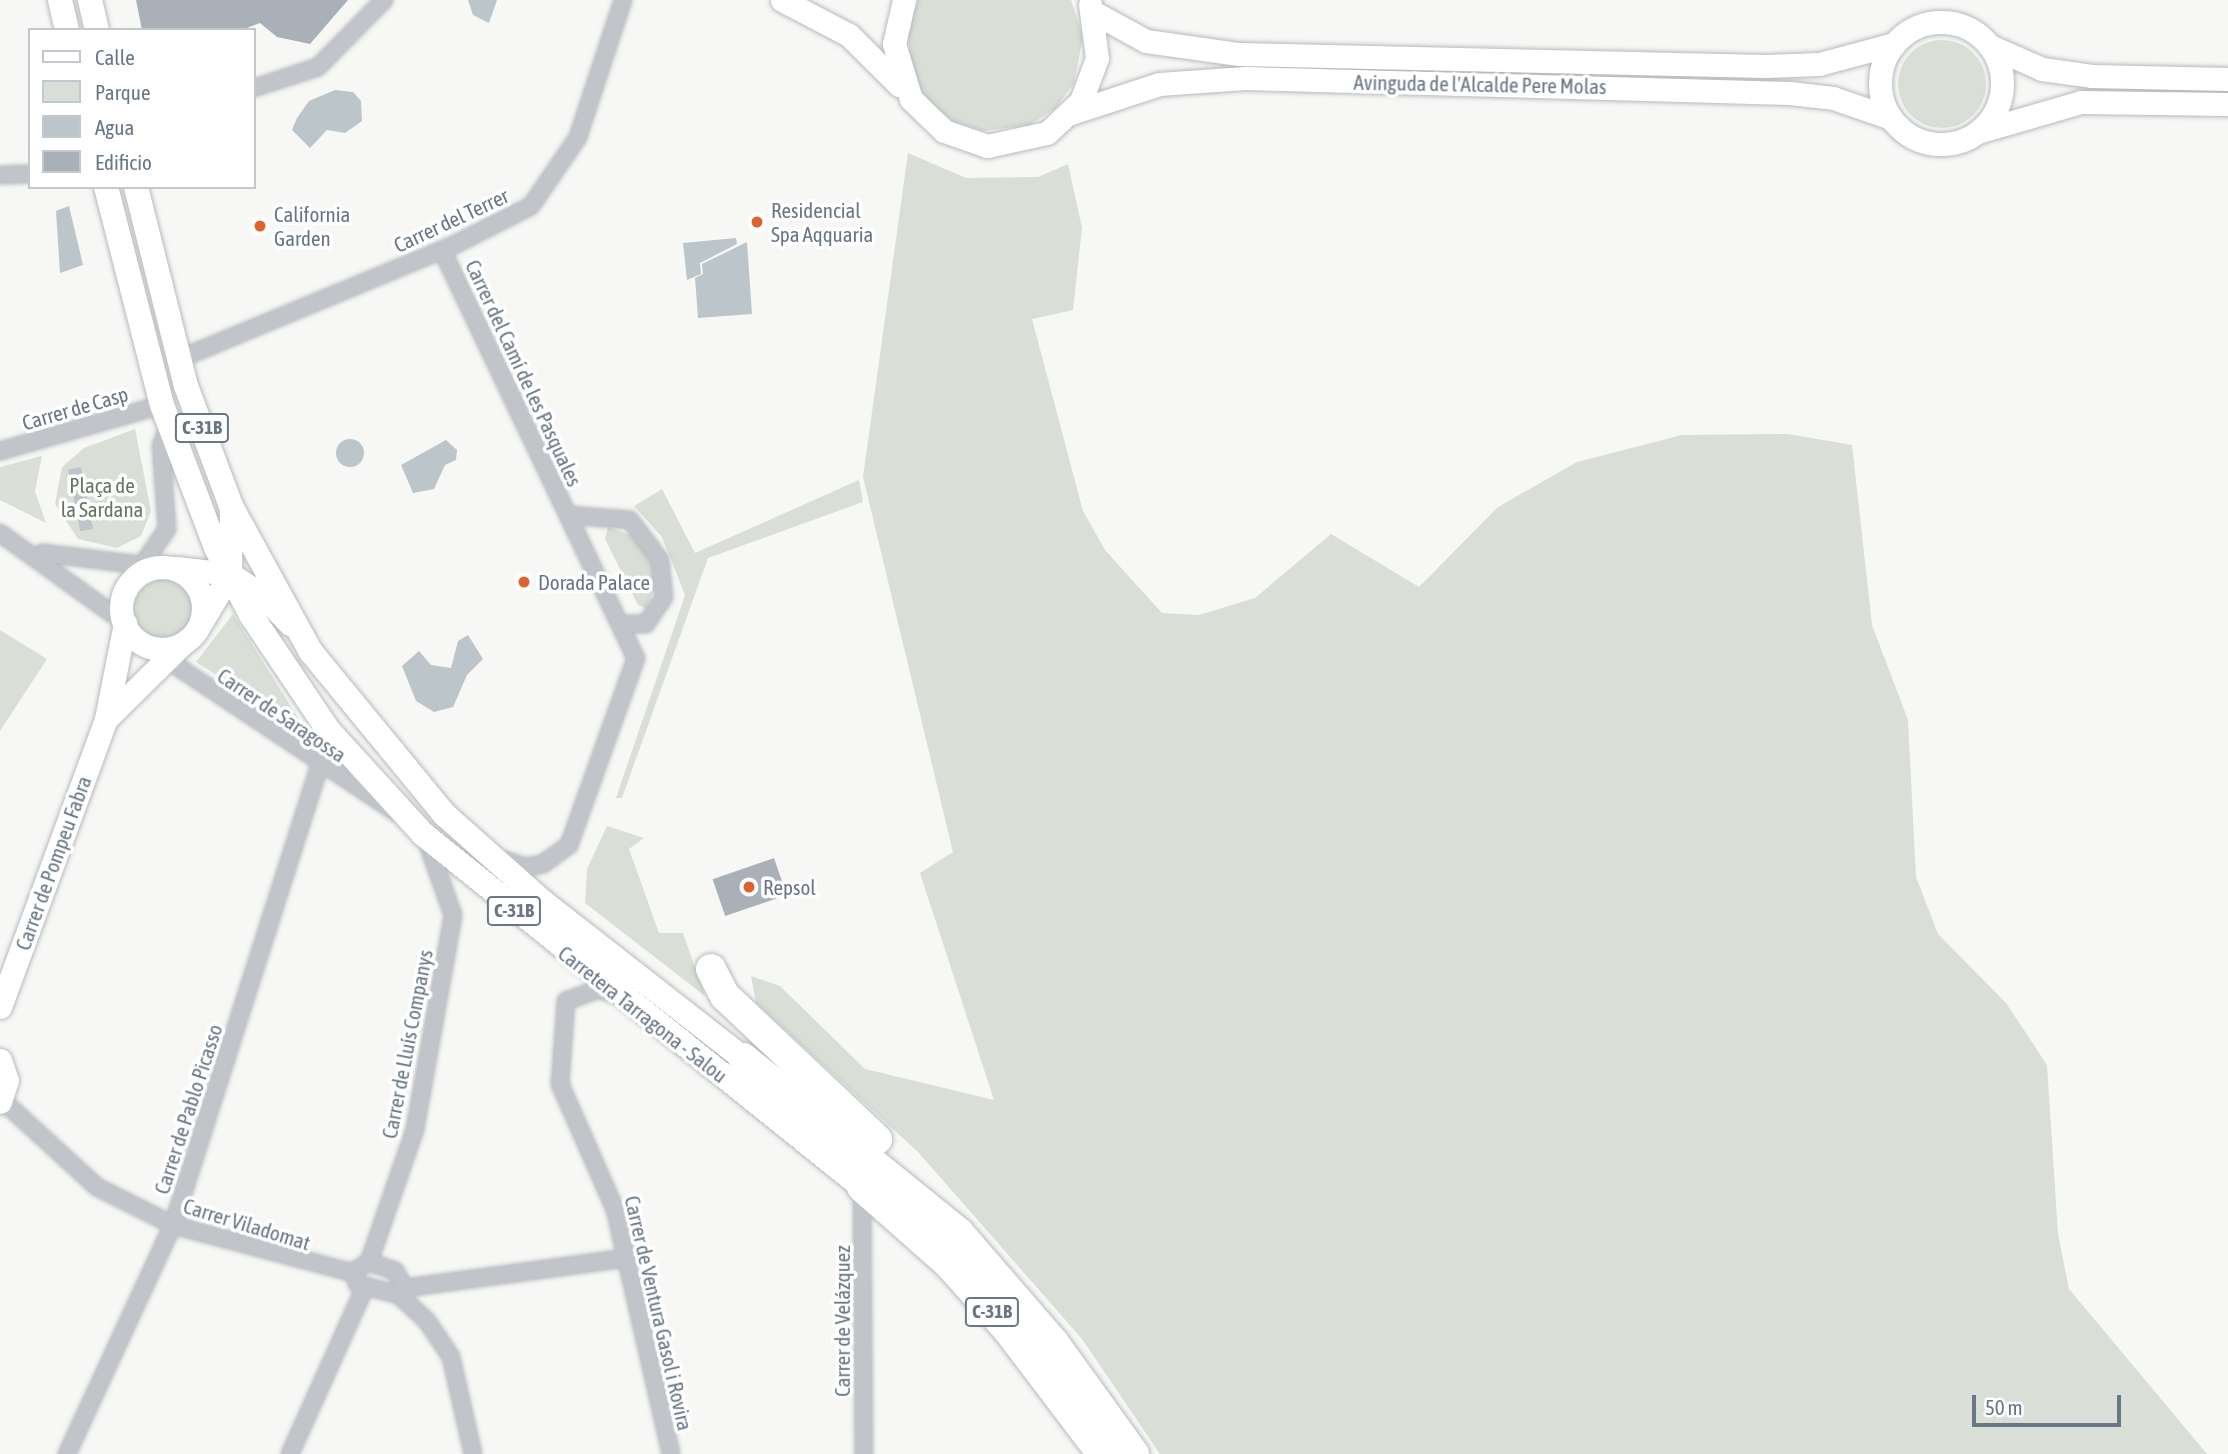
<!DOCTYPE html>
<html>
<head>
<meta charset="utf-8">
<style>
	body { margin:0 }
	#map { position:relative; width:2228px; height:1454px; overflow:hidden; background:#f7f8f5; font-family:"Asap Condensed",sans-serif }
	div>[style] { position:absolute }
	.green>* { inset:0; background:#d9ded6 }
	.round { border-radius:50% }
	.water>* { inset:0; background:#bbc5ca; transform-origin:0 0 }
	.building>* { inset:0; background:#aab0b7; transform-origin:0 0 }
	.roads { filter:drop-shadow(0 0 2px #b6babf) drop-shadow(0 0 2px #b6babf) }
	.street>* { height:16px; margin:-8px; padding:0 8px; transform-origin:8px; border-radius:8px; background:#c1c4c8 }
	.secondary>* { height:23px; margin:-11.5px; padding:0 11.5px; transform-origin:11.5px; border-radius:11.5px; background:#fff }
	.secondary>.ring { margin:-11.5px; padding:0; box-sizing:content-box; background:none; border:23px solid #fff; border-radius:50% }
	.primary>* { height:24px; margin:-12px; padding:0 12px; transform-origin:12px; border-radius:12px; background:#fff }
	.highway>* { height:30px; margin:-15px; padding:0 15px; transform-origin:15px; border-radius:15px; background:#fff }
	.dots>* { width:19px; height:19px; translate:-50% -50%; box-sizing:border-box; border:4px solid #fff; border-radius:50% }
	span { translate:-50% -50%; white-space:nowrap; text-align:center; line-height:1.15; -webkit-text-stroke:7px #fff; paint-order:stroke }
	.shield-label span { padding:2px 5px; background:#fff; border:2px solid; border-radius:5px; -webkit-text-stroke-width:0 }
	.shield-label { font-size:19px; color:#687685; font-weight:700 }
	.street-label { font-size:21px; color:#687685 }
	.poi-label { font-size:21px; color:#687685 }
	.left { translate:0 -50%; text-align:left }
	.park-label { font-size:21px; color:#657762 }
	.legend { position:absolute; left:28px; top:28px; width:228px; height:161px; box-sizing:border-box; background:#fff; border:2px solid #c3c8ce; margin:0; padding:9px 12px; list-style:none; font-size:21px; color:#687685 }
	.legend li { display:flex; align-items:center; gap:14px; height:35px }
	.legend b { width:35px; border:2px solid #c3c8ce }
	.scale { position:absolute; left:1972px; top:1395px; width:149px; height:32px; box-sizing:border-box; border:4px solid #687685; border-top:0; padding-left:9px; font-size:21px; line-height:24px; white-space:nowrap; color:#687685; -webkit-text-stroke:5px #fff; paint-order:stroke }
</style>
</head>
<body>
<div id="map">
	<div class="green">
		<div style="clip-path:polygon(918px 0,1071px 0,1083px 37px,1074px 83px,1056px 108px,1030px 125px,984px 131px,954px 122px,929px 102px,913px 77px,907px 32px)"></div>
		<div class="round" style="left:1898px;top:40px;width:88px;height:88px"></div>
		<div style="clip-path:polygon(908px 153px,966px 178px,1038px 177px,1068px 164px,1082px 228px,1073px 310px,1032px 319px,1083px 511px,1105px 550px,1162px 613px,1199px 615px,1255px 598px,1331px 534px,1419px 587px,1498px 507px,1577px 462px,1682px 435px,1788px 434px,1852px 445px,1872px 625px,1908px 720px,1916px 877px,1938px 934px,2006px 1003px,2047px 1065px,2058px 1234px,2069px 1289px,2207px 1454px,1160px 1454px,1082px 1339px,918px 1152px,756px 1003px,751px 976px,780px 986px,865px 1069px,994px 1100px,920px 873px,953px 852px,863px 477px)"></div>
		<div style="clip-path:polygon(135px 429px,151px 511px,141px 536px,117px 548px,78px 539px,55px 504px,62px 467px,84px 448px)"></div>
		<div style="clip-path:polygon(42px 456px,35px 491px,46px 523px,0 500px,0 467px)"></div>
		<div style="clip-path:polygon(859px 480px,863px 502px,708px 558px,622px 798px,616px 798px,685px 595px,662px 537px,634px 506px,662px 489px,695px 553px)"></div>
		<div style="clip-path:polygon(608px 527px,633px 536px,652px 563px,656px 586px,646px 608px,638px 605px,605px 539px)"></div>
		<div class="round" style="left:134px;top:580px;width:58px;height:58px"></div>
		<div style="clip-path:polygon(233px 614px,308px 734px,196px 662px)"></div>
		<div style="clip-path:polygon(0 630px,47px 659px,0 731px)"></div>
		<div style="clip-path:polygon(607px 826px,644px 838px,629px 849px,659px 933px,683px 933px,705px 996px,585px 903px,587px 869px)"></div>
	</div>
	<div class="water">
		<div style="clip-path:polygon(468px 0,497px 0,489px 23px,473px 15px)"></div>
		<div style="clip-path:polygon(335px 90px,353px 92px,361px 101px,362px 121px,345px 133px,327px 130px,310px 148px,292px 130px,297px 118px,309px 101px)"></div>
		<div style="clip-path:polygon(69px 206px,83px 265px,60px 273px,56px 211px)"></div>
		<div style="clip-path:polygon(736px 238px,737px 244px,700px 263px,701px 274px,687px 280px,683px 243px)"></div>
		<div style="clip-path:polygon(747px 242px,752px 314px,698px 318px,695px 278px,703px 274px,702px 264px)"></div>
		<div class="round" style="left:336px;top:439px;width:28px;height:28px"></div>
		<div style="clip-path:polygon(446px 440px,457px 450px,456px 460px,445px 465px,434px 489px,413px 493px,401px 465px)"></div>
		<div style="left:81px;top:467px;width:63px;height:13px;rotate:79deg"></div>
		<div style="clip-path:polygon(468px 635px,483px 659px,467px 675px,453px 707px,434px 712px,416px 701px,402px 666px,419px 651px,431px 665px,451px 668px,458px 641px)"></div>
	</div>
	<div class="building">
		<div style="clip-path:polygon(136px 0,348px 0,310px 44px,277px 37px,260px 23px,242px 30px,142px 30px)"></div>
		<div style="left:774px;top:858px;width:39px;height:65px;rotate:71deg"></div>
	</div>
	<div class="roads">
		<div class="street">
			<div style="left:254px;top:88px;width:67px;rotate:-18.2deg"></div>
			<div style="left:318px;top:67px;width:94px;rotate:-45.4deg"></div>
			<div style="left:0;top:175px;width:30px;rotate:-2deg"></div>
			<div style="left:442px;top:250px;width:452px;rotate:64.6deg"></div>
			<div style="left:636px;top:658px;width:199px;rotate:109.7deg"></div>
			<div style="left:569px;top:845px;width:32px;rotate:144deg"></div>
			<div style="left:543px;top:864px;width:18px;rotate:171deg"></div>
			<div style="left:525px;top:867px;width:24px;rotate:-161deg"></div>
			<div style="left:179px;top:359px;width:298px;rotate:-22.5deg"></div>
			<div style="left:454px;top:245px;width:86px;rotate:-26.9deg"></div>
			<div style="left:531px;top:206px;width:83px;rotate:-55.7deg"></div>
			<div style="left:578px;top:137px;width:144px;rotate:-71.8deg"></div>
			<div style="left:0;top:451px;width:168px;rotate:-15.9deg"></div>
			<div style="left:568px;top:515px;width:62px;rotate:4.6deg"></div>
			<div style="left:630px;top:520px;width:50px;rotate:53.1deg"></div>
			<div style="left:660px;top:560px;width:37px;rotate:84deg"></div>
			<div style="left:664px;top:597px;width:32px;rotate:124deg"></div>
			<div style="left:646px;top:624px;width:26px;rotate:180deg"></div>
			<div style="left:0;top:533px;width:154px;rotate:35.8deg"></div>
			<div style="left:42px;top:553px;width:116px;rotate:6.9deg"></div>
			<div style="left:130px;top:583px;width:65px;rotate:-55.6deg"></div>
			<div style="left:167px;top:529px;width:83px;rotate:-94.1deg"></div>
			<div style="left:161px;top:446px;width:23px;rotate:-70deg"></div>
			<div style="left:139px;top:641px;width:315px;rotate:33.7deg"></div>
			<div style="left:616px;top:995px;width:18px;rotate:-161deg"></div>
			<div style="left:599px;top:989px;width:35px;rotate:160deg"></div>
			<div style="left:566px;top:1001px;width:83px;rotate:94.1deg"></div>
			<div style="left:560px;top:1084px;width:137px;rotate:66.3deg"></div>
			<div style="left:615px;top:1209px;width:251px;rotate:77.1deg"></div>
			<div style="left:2px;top:1100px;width:129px;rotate:42.5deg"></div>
			<div style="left:97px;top:1187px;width:85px;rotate:26.6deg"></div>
			<div style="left:173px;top:1225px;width:187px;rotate:14.9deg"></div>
			<div style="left:862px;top:1187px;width:267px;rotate:89.6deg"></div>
			<div style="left:369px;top:1262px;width:141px;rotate:-70.9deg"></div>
			<div style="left:415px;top:1129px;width:217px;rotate:-79.9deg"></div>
			<div style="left:453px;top:915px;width:77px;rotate:-109.6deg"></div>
			<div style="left:369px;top:1262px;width:28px;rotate:19deg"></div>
			<div style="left:395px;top:1271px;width:20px;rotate:60deg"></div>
			<div style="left:405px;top:1288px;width:9px;rotate:131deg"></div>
			<div style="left:399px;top:1295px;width:43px;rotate:-165.3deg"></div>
			<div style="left:357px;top:1284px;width:13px;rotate:-103deg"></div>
			<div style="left:354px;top:1271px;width:17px;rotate:-31deg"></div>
			<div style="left:405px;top:1288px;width:224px;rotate:-7.7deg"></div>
			<div style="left:399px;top:1295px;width:38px;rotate:43deg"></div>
			<div style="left:427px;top:1321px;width:43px;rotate:56.3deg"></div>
			<div style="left:451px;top:1357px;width:99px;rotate:77.2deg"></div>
			<div style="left:67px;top:1454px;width:252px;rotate:-65.2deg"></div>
			<div style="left:173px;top:1225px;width:483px;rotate:-72.3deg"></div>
			<div style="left:290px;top:1454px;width:181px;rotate:-65.8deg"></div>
		</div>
		<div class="secondary">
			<div style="left:782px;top:0;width:76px;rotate:27.6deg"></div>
			<div style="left:849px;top:35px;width:71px;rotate:45deg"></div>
			<div style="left:904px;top:0;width:45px;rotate:102.8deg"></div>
			<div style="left:894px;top:44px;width:58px;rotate:72.8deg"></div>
			<div style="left:911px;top:99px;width:46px;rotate:44.1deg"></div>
			<div style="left:944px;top:131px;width:46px;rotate:19.2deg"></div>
			<div style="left:987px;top:146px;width:61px;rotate:-12.2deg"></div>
			<div style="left:1047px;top:133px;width:47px;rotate:-43.3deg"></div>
			<div style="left:1081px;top:101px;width:46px;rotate:-69.6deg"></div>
			<div style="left:1097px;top:58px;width:54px;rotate:-97.4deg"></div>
			<div style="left:1093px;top:12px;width:60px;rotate:28.7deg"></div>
			<div style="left:1146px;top:41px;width:94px;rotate:8deg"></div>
			<div style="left:1239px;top:54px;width:528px;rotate:1.3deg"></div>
			<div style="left:1767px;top:66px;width:52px;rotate:-2.2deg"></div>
			<div style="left:1819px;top:64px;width:78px;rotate:-14.9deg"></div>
			<div class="ring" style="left:1880px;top:22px;width:99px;height:99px"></div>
			<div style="left:1990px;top:46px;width:57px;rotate:23.9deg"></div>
			<div style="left:2042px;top:69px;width:50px;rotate:8deg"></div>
			<div style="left:2092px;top:76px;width:136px;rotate:1.3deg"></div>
			<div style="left:1071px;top:113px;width:93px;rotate:-18.2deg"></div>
			<div style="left:1159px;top:84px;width:86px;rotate:-4deg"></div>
			<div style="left:1245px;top:78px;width:545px;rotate:1.58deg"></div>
			<div style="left:1790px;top:93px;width:43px;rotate:6.6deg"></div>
			<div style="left:1833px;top:98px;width:61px;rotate:19deg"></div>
			<div style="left:1981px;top:131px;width:104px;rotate:-16.2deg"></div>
			<div style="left:2081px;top:102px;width:147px;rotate:0.8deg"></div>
			<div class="ring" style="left:121px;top:567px;width:59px;height:59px"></div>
			<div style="left:176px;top:568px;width:54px;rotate:6.3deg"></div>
			<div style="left:230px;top:574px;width:37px;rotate:33deg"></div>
			<div style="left:261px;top:594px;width:42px;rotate:46deg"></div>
			<div style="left:202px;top:621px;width:55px;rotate:-59.2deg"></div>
			<div style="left:230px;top:574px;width:68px;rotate:-89.2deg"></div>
			<div style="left:106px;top:719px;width:105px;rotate:-44.6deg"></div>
			<div style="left:0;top:1007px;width:307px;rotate:-69.8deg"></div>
			<div style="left:106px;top:719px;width:98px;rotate:-78.8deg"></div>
			<div style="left:0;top:1060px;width:21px;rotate:71deg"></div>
			<div style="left:7px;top:1080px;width:23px;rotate:108deg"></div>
		</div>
		<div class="primary">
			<div style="left:60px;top:0;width:31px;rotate:77deg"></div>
			<div style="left:90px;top:0;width:31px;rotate:77deg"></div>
			<div style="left:106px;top:187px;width:225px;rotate:75.6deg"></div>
			<div style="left:162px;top:405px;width:153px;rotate:69.3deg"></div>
			<div style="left:216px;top:548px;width:76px;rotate:62.4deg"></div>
			<div style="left:251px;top:615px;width:140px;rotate:56.1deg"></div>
			<div style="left:329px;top:731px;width:139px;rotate:47.6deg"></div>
			<div style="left:423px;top:834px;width:563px;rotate:38.8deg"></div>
			<div style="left:136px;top:187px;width:205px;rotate:75.9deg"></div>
			<div style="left:186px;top:386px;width:128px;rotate:69.4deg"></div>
			<div style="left:231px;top:506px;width:166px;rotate:61.3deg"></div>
			<div style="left:311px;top:652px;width:211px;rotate:50.6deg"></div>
			<div style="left:445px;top:815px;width:131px;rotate:41.6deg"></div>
			<div style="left:543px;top:902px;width:254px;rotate:38deg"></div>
		</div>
		<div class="highway">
			<div style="left:711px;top:969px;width:30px;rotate:63deg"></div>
			<div style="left:725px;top:996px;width:209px;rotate:43.3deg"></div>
			<div style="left:743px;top:1058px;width:278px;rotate:39deg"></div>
			<div style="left:959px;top:1233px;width:145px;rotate:49.2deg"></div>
			<div style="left:1054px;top:1343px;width:137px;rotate:54.2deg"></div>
			<div style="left:862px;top:1187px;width:116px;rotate:41.5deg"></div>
			<div style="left:949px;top:1264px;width:89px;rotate:48.2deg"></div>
			<div style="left:1008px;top:1330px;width:156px;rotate:52.8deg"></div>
		</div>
	</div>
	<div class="dots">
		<div style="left:757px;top:222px;background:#dc6230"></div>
		<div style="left:260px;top:226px;background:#dc6230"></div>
		<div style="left:524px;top:582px;background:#dc6230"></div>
		<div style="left:749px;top:887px;background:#dc6230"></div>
	</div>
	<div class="shield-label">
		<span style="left:202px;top:428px">C-31B</span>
		<span style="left:514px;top:911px">C-31B</span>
		<span style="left:992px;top:1312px">C-31B</span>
	</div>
	<div class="street-label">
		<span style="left:1480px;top:84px;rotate:1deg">Avinguda de l'Alcalde Pere Molas</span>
		<span style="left:451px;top:220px;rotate:-25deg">Carrer del Terrer</span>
		<span style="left:524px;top:373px;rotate:65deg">Carrer del Camí de les Pasquales</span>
		<span style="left:75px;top:408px;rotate:-16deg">Carrer de Casp</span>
		<span style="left:282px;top:715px;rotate:34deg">Carrer de Saragossa</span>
		<span style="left:53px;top:863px;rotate:-70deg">Carrer de Pompeu Fabra</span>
		<span style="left:643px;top:1014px;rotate:38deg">Carretera Tarragona - Salou</span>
		<span style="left:407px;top:1044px;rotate:-79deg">Carrer de Lluís Companys</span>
		<span style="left:188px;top:1109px;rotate:-72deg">Carrer de Pablo Picasso</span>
		<span style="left:247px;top:1224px;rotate:17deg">Carrer Viladomat</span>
		<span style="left:659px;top:1313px;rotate:77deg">Carrer de Ventura Gasol i Rovira</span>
		<span style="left:842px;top:1321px;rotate:-90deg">Carrer de Velázquez</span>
	</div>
	<div class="poi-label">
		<span class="left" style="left:771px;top:222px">Residencial<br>Spa Aqquaria</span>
		<span class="left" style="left:274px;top:226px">California<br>Garden</span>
		<span class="left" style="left:538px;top:582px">Dorada Palace</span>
		<span class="left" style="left:763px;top:887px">Repsol</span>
	</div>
	<div class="park-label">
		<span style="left:102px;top:497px">Plaça de<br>la Sardana</span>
	</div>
	<ul class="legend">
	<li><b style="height:9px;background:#fff"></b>Calle</li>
	<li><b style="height:19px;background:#d9ded6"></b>Parque</li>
	<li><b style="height:19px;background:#bbc5ca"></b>Agua</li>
	<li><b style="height:19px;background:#aab0b7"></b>Edificio</li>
	</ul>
	<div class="scale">50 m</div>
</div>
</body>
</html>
